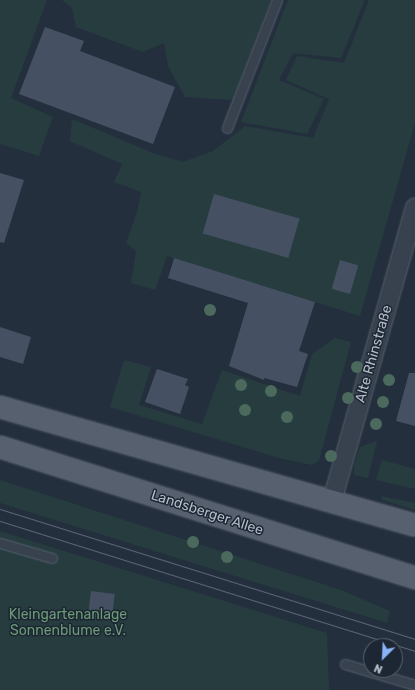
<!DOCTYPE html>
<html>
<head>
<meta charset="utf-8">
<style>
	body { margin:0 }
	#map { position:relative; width:415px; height:690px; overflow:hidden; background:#242f3e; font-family:Rubik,sans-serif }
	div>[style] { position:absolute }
	.green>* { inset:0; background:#263c3f }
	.building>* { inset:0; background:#455162; transform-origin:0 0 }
	.roads { filter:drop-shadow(0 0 1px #565f6c) drop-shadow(0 0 1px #565f6c) }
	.lane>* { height:9px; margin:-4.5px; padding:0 4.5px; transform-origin:4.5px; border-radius:4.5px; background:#38414e }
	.street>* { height:18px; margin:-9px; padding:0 9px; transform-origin:9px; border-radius:9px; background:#38414e }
	.primary>* { height:22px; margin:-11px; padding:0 11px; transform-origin:11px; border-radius:11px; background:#56606e }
	.tram>* { height:1px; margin:-0.5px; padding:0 0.5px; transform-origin:0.5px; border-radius:0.5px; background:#5a6575 }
	.trees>* { width:12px; height:12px; margin:-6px; border-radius:50%; background:#4b6a5d }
	span { translate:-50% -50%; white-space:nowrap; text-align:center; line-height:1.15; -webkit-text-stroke:3px #1d2633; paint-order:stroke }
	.street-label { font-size:14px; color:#b4bcc9 }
	.park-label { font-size:14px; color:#6b9a76 }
	.north { position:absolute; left:363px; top:638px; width:40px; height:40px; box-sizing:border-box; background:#1d2633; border:1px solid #59626f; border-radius:50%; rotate:204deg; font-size:11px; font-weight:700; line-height:16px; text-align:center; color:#b4bcc9 }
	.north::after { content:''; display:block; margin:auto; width:14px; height:18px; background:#8ab4f8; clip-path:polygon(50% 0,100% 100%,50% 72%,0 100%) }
</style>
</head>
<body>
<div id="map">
	<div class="green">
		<div style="clip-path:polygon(0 0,47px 0,11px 98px,53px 117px,39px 156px,0 144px)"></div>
		<div style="clip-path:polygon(62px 0,271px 0,233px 100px,185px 97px,168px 66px,164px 43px,143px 52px,76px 27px,72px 8px)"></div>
		<div style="clip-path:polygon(288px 0,365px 0,341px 58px,293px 53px,279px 80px,324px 99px,307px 134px,241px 122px)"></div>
		<div style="clip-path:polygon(369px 0,415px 0,415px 123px,360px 316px,167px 256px,155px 290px,131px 283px,136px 251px,126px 243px,137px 212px,141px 192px,114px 182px,122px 164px,70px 141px,72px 119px,153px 153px,183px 162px,213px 151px,245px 126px,313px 138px,329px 99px,286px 80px,297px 56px,344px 63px)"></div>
		<div style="clip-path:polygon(335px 338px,351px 342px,319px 461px,312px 465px,279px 458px,110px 407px,124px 360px,151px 367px,139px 405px,202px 424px,222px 370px,300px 396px,312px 354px)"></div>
		<div style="clip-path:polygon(377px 441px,368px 478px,354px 475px,354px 465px,360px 447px)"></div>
		<div style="clip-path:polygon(382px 460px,415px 469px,415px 489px,376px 480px)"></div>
		<div style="clip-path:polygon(0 480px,341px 590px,390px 611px,387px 623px,0 503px)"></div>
		<div style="clip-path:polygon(381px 496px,415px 503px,415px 510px,382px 500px)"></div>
		<div style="clip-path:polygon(0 531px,327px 633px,329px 690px,0 690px)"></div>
	</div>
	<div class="building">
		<div style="clip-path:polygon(45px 27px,84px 41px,80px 51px,175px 87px,153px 144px,19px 94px)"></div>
		<div style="clip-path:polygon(0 173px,24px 180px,4px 243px,0 242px)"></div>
		<div style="left:214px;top:194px;width:89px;height:41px;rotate:16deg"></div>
		<div style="clip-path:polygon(174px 258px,315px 302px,299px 351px,308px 354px,297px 387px,264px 378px,264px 380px,229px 366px,248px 303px,168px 278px)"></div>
		<div style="left:340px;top:260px;width:19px;height:30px;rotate:16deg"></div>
		<div style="clip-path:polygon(0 327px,31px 337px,23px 364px,0 357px)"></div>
		<div style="clip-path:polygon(157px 369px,188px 379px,185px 385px,189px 387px,180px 414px,145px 402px)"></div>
		<div style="clip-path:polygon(409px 373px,415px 373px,415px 426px,396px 421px)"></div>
		<div style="left:91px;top:591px;width:24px;height:27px;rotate:7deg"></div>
	</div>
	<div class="roads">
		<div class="lane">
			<div style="left:227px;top:128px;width:137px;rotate:-68.7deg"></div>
			<div style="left:0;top:543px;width:54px;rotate:16.1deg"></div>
			<div style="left:345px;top:664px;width:73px;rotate:16.7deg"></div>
		</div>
		<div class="street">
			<div style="left:332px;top:501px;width:305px;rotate:-74.2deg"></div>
		</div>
		<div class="primary">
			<div style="left:0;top:407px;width:431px;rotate:15.9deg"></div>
			<div style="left:0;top:447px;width:435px;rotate:17.5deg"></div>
		</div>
	</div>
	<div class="tram">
		<div style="left:0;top:509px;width:435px;rotate:17.4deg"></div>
		<div style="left:0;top:521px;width:435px;rotate:17.4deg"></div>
	</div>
	<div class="trees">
		<div style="left:210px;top:310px"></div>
		<div style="left:357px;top:367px"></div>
		<div style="left:389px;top:380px"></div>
		<div style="left:241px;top:385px"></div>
		<div style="left:271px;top:391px"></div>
		<div style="left:348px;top:398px"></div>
		<div style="left:383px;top:402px"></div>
		<div style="left:245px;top:410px"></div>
		<div style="left:287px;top:417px"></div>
		<div style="left:376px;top:424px"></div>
		<div style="left:331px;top:456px"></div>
		<div style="left:193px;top:542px"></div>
		<div style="left:227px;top:557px"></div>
	</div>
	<div class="street-label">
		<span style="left:374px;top:354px;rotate:-74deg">Alte Rhinstraße</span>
		<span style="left:207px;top:513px;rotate:18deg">Landsberger Allee</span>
	</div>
	<div class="park-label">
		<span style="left:68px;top:623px">Kleingartenanlage<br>Sonnenblume e.V.</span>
	</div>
	<div class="north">N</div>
</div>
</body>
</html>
